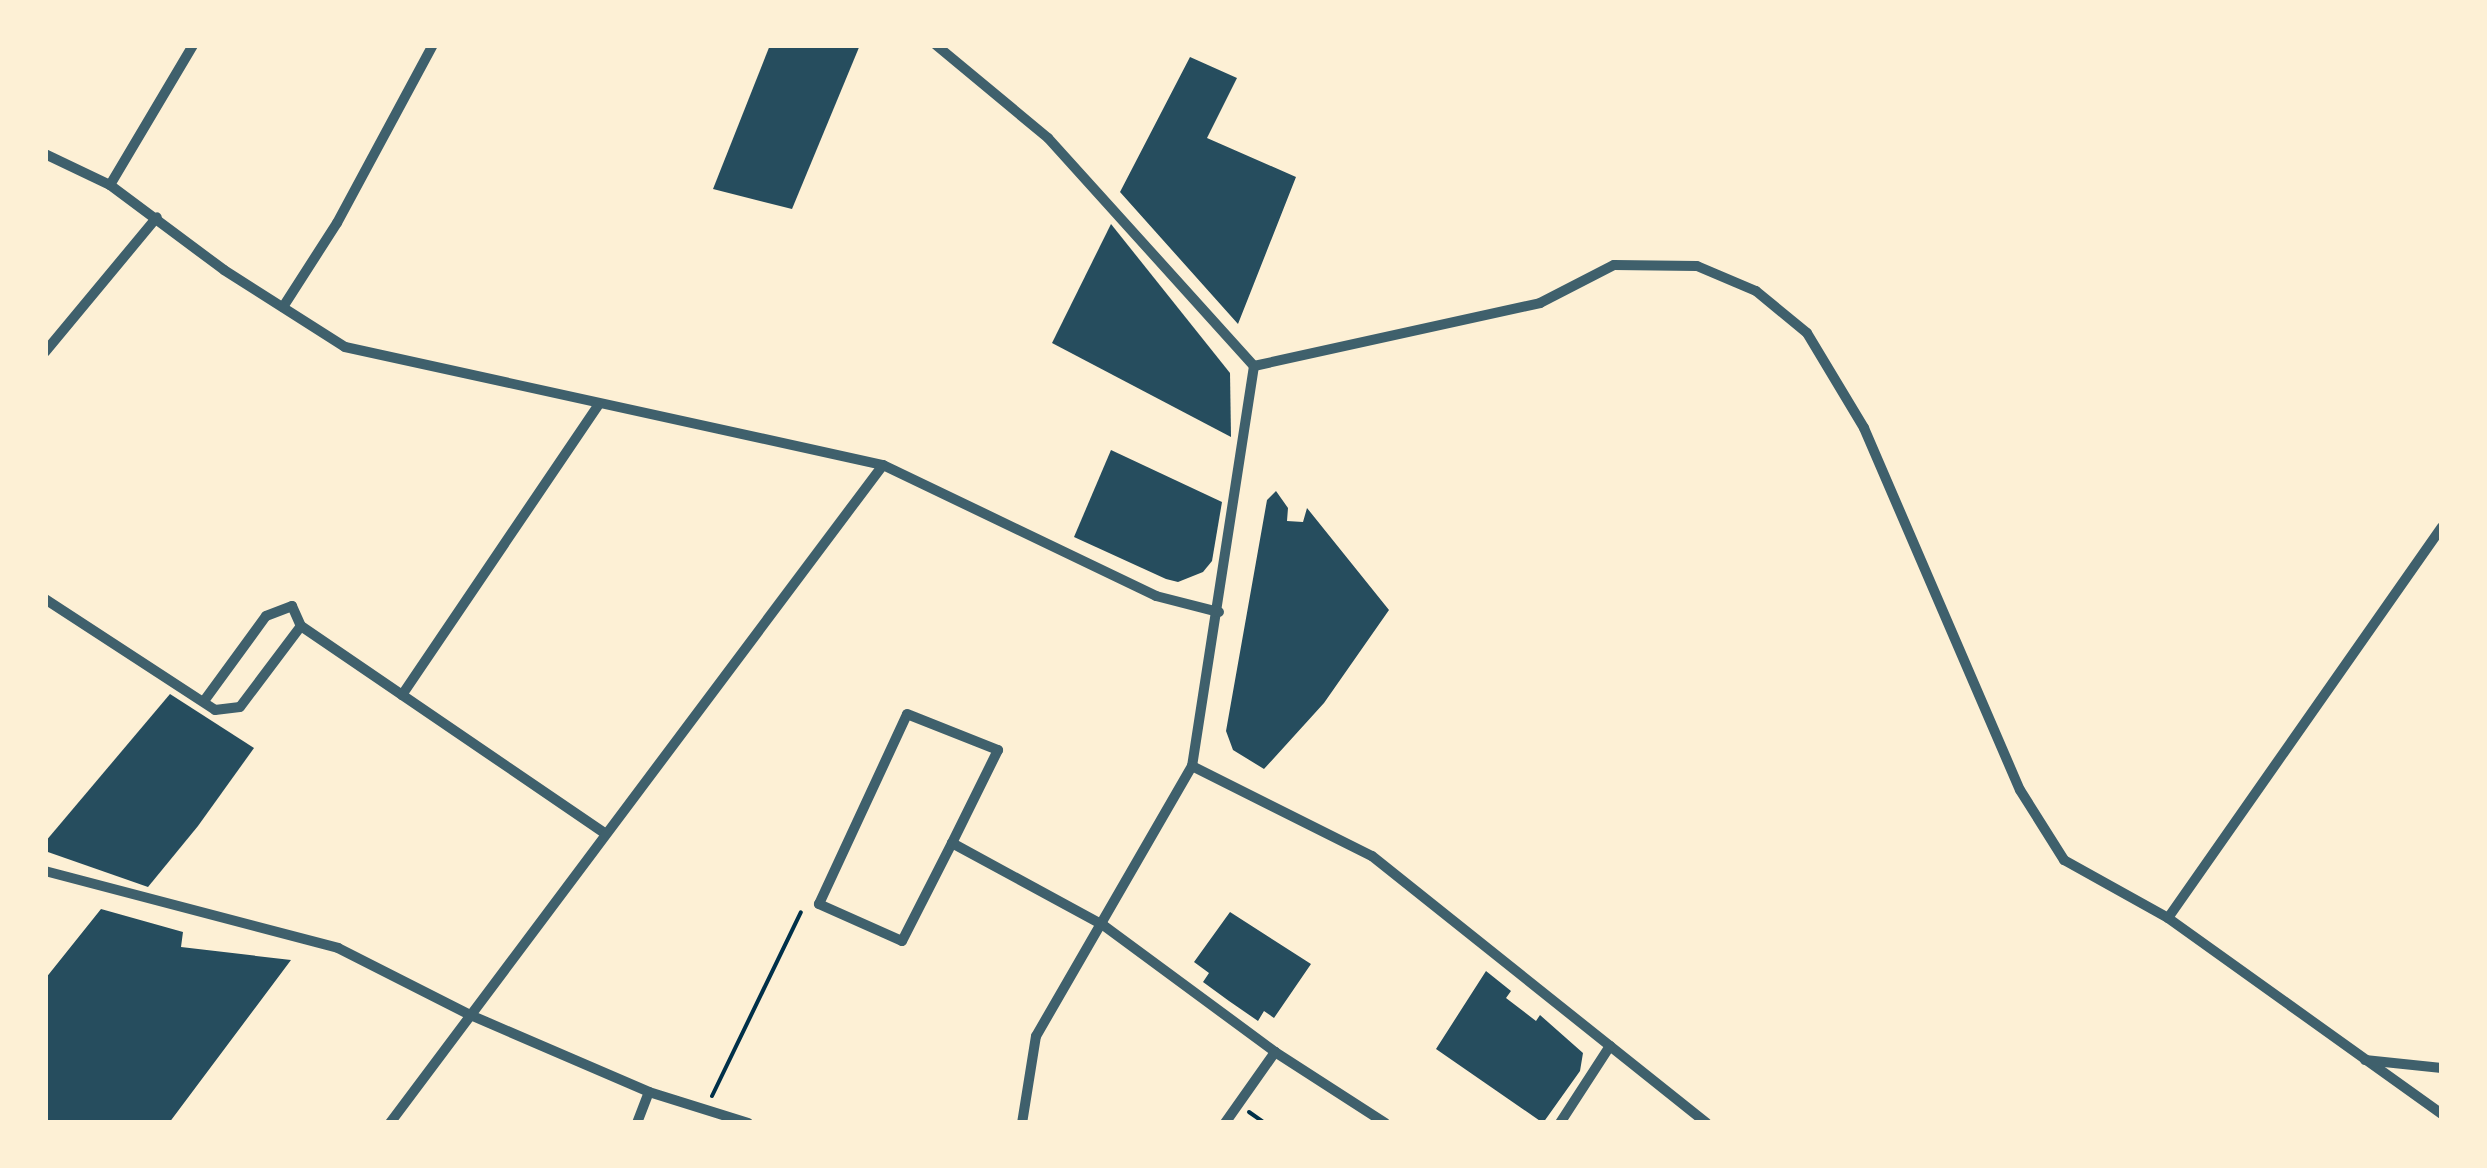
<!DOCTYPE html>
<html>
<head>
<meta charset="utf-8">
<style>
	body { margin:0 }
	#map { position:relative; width:2487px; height:1168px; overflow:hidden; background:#fdf0d5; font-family:Signika,sans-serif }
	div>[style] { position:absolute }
	.building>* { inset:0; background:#264d5e }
	.path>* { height:4px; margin:-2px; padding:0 2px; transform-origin:2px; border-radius:2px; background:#003049 }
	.minor>* { height:10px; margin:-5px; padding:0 5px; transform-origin:5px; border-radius:5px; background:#3f606c }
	span { translate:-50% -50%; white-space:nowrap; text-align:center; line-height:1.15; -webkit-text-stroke:10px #fdf0d5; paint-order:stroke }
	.frame { position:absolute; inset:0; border:48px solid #fdf0d5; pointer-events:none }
</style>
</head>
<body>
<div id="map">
	<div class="building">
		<div style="clip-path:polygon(770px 45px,860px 45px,792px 209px,713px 189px)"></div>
		<div style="clip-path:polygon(1190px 57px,1237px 78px,1207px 138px,1296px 177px,1238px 324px,1120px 192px)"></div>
		<div style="clip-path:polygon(1111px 224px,1230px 373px,1231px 437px,1052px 343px)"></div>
		<div style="clip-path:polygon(1111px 450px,1222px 502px,1212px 561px,1203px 572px,1178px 582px,1166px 579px,1074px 537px)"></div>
		<div style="clip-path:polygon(1276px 491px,1288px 508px,1287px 521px,1303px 522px,1307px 508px,1389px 610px,1324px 703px,1264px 769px,1233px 750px,1226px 731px,1267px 500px)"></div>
		<div style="clip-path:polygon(170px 694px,254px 748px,198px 826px,148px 887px,45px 851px,45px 842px)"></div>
		<div style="clip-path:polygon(101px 909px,183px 932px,181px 947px,291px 960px,169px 1123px,45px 1123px,45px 979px)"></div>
		<div style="clip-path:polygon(1230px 912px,1311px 964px,1274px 1018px,1264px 1011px,1258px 1021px,1229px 1001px,1203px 982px,1209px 973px,1194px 962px)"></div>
		<div style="clip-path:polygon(1486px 971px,1511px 991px,1506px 998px,1536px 1021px,1540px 1015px,1583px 1053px,1580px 1071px,1543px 1123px,1436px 1049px)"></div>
	</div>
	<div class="path">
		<div style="left:712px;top:1096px;width:204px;rotate:-64.2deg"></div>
		<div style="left:1249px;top:1112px;width:19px;rotate:35deg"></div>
	</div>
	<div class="minor">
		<div style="left:936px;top:45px;width:146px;rotate:39.7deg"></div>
		<div style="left:1048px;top:138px;width:307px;rotate:47.9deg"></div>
		<div style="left:1254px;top:366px;width:405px;rotate:98.8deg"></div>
		<div style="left:1192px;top:766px;width:312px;rotate:120deg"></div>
		<div style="left:1036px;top:1036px;width:88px;rotate:99.1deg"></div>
		<div style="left:45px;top:154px;width:72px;rotate:25.5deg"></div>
		<div style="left:110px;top:185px;width:142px;rotate:36.7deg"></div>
		<div style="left:224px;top:270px;width:143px;rotate:32.5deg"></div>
		<div style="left:345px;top:347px;width:551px;rotate:12.37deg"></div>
		<div style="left:883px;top:465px;width:303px;rotate:25.6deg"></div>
		<div style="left:1156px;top:596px;width:65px;rotate:14.3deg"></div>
		<div style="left:110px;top:185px;width:163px;rotate:-59.3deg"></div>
		<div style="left:283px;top:307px;width:100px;rotate:-57.3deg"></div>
		<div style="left:337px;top:223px;width:202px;rotate:-61.7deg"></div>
		<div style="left:45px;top:352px;width:175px;rotate:-50.3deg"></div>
		<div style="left:1254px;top:366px;width:293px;rotate:-12.4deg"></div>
		<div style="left:1540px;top:303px;width:83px;rotate:-27.2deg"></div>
		<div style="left:1614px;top:265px;width:83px;rotate:0.7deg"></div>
		<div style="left:1697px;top:266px;width:64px;rotate:23deg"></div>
		<div style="left:1756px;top:291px;width:66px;rotate:39.5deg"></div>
		<div style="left:1807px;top:333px;width:111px;rotate:59deg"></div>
		<div style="left:1864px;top:428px;width:394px;rotate:66.7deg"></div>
		<div style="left:2020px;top:790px;width:83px;rotate:57.8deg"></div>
		<div style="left:2064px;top:860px;width:119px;rotate:29.1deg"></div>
		<div style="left:2168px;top:918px;width:337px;rotate:35.6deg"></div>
		<div style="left:45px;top:599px;width:203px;rotate:33.1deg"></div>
		<div style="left:215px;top:710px;width:25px;rotate:-7deg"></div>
		<div style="left:240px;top:707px;width:101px;rotate:-53deg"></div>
		<div style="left:301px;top:626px;width:366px;rotate:34.3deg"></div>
		<div style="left:402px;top:695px;width:350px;rotate:-55.9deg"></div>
		<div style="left:204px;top:701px;width:105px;rotate:-53.9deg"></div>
		<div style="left:266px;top:616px;width:28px;rotate:-21deg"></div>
		<div style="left:292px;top:606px;width:22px;rotate:66deg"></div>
		<div style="left:1192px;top:766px;width:201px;rotate:26.6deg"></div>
		<div style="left:1372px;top:856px;width:428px;rotate:38.6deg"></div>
		<div style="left:952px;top:843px;width:110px;rotate:117deg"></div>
		<div style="left:902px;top:941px;width:91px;rotate:-156deg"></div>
		<div style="left:819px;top:904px;width:209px;rotate:-65.1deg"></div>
		<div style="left:907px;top:714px;width:98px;rotate:21.6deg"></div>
		<div style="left:998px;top:750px;width:104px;rotate:116.3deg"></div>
		<div style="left:952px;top:843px;width:172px;rotate:28.5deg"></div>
		<div style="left:1103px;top:925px;width:214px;rotate:36.4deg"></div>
		<div style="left:1275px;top:1052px;width:131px;rotate:32.8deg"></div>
		<div style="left:45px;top:871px;width:303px;rotate:14.7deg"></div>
		<div style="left:338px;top:948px;width:146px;rotate:26.9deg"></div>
		<div style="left:468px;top:1014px;width:197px;rotate:23.3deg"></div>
		<div style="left:649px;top:1092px;width:104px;rotate:17.4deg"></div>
		<div style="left:2168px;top:918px;width:477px;rotate:-55deg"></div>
		<div style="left:2365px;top:1060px;width:77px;rotate:5.9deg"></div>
		<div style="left:390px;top:1123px;width:822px;rotate:-53.16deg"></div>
		<div style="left:637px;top:1123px;width:33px;rotate:-69deg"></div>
		<div style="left:1225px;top:1123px;width:87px;rotate:-54.8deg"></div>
		<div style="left:1560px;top:1123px;width:92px;rotate:-57deg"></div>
	</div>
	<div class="frame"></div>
</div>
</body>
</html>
